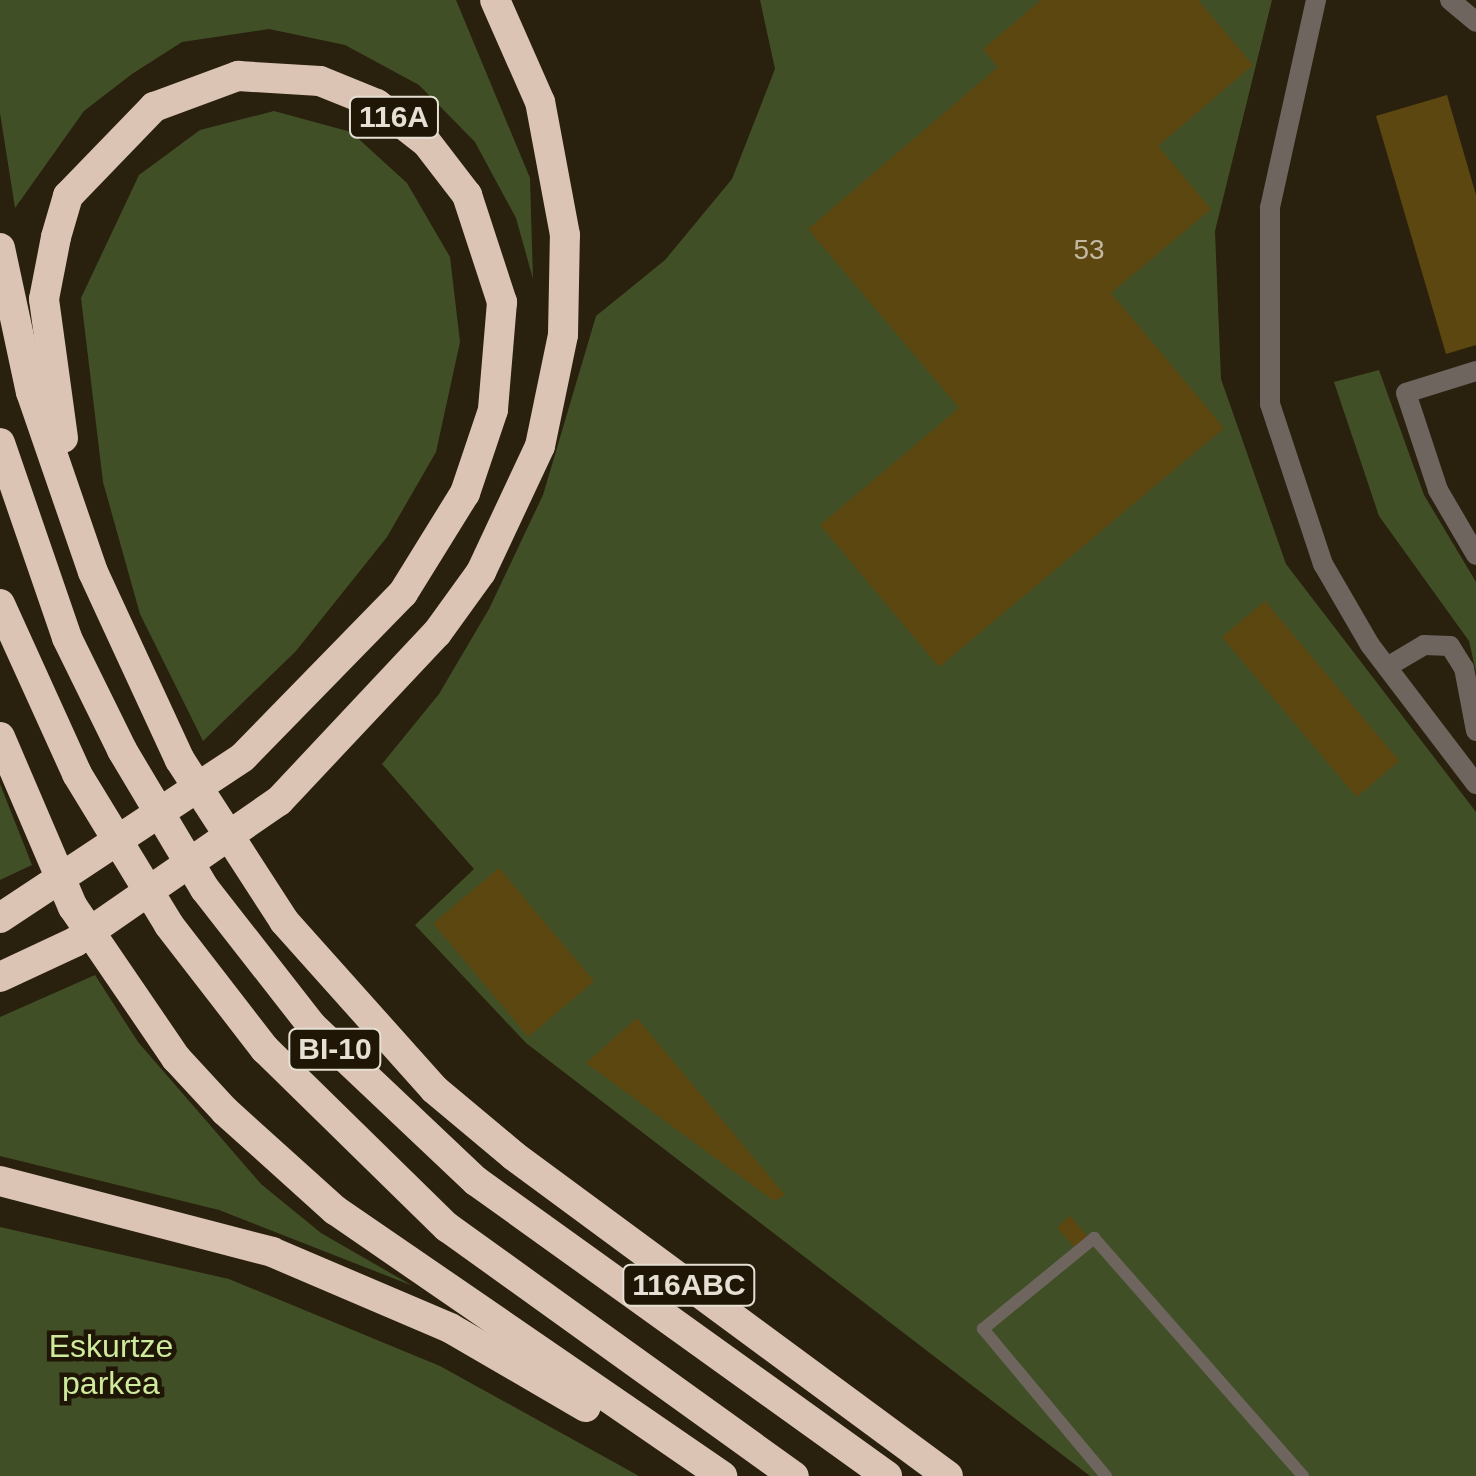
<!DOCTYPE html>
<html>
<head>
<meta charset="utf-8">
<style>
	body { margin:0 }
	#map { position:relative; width:1476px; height:1476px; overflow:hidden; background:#29200d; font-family:Arial,sans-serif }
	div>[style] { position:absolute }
	.green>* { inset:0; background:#414f27 }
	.building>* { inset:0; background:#5d4711; transform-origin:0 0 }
	.lane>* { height:12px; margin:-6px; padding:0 6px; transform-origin:6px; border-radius:6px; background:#6e655f }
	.street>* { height:20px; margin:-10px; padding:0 10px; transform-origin:10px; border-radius:10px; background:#6e655f }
	.highway>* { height:30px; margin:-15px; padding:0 15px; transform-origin:15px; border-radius:15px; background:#dcc4b5 }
	.highway-bridge>* { height:30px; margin:-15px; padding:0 15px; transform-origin:15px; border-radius:15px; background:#dcc4b5 }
	span { translate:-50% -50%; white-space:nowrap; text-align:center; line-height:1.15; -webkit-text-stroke:9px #1f1605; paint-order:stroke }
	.number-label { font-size:28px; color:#c3b9a3 }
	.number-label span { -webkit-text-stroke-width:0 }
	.shield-label span { padding:2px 8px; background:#1f1605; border:2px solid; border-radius:8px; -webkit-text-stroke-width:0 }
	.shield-label { font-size:30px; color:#e5dfd4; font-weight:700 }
	.park-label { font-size:32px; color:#ceea9d }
</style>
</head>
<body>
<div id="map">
	<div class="green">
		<div style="clip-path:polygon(0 0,456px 0,530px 178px,533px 279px,516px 218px,475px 142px,419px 85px,345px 45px,269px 29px,182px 42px,132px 74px,84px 111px,15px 208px,0 113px)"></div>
		<div style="clip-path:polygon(760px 0,1272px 0,1215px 231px,1221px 379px,1286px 564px,1476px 812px,1476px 1476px,1090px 1476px,526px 1043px,415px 925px,474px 869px,382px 764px,439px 694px,489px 609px,543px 495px,596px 316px,665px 260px,732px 179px,775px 69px)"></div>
		<div style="clip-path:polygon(274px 111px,351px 132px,407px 183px,450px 257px,460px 342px,436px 452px,387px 537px,296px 651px,203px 741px,140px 614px,103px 482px,81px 298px,139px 175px,200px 130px)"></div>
		<div style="clip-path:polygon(1379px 370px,1424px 495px,1476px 582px,1476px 672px,1469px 641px,1379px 516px,1334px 382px)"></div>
		<div style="clip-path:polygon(0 784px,32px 865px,0 880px)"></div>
		<div style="clip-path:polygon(95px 975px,138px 1042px,261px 1184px,321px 1233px,413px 1286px,219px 1210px,0 1156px,0 1017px)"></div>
		<div style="clip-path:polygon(0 1227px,229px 1279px,440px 1366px,639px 1476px,0 1476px)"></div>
	</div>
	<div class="building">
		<div style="clip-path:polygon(1041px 0,1198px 0,1253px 65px,1158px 146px,1211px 209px,1111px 293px,1224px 428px,939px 667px,820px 525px,959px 408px,808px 229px,998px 67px,983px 49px)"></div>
		<div style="clip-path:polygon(1447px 95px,1476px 195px,1476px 345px,1446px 354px,1376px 116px)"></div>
		<div style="left:1265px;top:601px;width:209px;height:56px;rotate:50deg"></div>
		<div style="left:499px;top:868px;width:148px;height:86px;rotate:50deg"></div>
		<div style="clip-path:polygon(637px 1018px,785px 1195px,774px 1201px,586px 1063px)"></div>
		<div style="left:1070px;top:1216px;width:28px;height:17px;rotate:49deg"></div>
	</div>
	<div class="lane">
		<div style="left:1106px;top:1476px;width:192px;rotate:-129.9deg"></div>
		<div style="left:983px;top:1329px;width:144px;rotate:-39.3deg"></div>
		<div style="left:1094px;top:1238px;width:317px;rotate:48.7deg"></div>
	</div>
	<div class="street">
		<div style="left:1316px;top:0;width:213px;rotate:102.5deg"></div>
		<div style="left:1270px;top:208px;width:196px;rotate:90deg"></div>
		<div style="left:1270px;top:404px;width:169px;rotate:71.7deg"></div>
		<div style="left:1323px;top:564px;width:94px;rotate:59.9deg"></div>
		<div style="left:1370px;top:645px;width:175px;rotate:52.7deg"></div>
		<div style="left:1450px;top:0;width:34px;rotate:40deg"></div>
		<div style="left:1476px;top:371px;width:73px;rotate:162.6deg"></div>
		<div style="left:1406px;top:393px;width:102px;rotate:71.7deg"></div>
		<div style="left:1438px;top:490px;width:75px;rotate:59.7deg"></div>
		<div style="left:1387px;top:667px;width:43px;rotate:-30.7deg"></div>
		<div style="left:1424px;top:645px;width:26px;rotate:2deg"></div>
		<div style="left:1450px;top:646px;width:26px;rotate:58deg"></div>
		<div style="left:1464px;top:668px;width:64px;rotate:79.2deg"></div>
	</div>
	<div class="highway">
		<div style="left:0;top:248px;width:147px;rotate:77.9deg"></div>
		<div style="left:31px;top:392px;width:190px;rotate:71deg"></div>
		<div style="left:93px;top:572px;width:207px;rotate:65.2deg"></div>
		<div style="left:180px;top:760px;width:192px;rotate:57.1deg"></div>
		<div style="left:284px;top:921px;width:225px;rotate:48.2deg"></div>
		<div style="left:434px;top:1089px;width:104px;rotate:39.9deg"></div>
		<div style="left:514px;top:1156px;width:539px;rotate:36.4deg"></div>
		<div style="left:63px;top:438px;width:140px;rotate:-97.8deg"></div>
		<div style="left:44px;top:299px;width:63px;rotate:-79deg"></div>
		<div style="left:56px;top:237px;width:43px;rotate:-73.7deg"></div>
		<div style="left:68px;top:196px;width:124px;rotate:-46deg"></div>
		<div style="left:154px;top:107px;width:90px;rotate:-20.3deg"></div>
		<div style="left:238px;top:76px;width:82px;rotate:3.5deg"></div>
		<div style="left:320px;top:81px;width:61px;rotate:22deg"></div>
		<div style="left:377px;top:104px;width:63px;rotate:38deg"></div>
		<div style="left:427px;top:143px;width:66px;rotate:52.4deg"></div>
		<div style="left:467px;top:195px;width:113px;rotate:71.9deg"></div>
		<div style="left:502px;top:302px;width:108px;rotate:94.8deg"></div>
		<div style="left:493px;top:410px;width:88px;rotate:108.6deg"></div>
		<div style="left:465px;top:493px;width:118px;rotate:121.8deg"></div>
		<div style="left:403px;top:593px;width:229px;rotate:134.3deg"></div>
		<div style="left:0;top:443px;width:206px;rotate:71deg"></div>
		<div style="left:67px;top:638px;width:125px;rotate:63.8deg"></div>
		<div style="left:122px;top:750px;width:162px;rotate:59.2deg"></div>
		<div style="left:205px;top:889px;width:174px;rotate:52deg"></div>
		<div style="left:312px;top:1026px;width:226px;rotate:43.4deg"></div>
		<div style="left:476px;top:1181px;width:506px;rotate:35.67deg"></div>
		<div style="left:0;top:604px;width:187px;rotate:65.6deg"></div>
		<div style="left:77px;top:774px;width:177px;rotate:58.6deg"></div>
		<div style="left:169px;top:925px;width:157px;rotate:52.3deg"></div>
		<div style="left:265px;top:1049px;width:255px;rotate:44.4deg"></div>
		<div style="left:447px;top:1227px;width:427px;rotate:35.7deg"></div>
		<div style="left:0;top:737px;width:185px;rotate:66.8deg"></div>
		<div style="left:73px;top:907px;width:183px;rotate:55.7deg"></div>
		<div style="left:176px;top:1058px;width:72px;rotate:47.2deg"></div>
		<div style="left:225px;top:1111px;width:148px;rotate:42deg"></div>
		<div style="left:335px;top:1210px;width:470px;rotate:34.5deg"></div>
		<div style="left:279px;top:801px;width:231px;rotate:-46.8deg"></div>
		<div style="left:437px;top:633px;width:75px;rotate:-54.2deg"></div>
		<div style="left:481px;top:572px;width:139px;rotate:-64.9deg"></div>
		<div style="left:540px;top:446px;width:113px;rotate:-78.3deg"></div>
		<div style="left:563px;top:335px;width:100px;rotate:-88.9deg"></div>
		<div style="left:565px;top:235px;width:135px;rotate:-100.6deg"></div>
		<div style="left:540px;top:102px;width:111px;rotate:-113.8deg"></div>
		<div style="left:0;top:1181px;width:281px;rotate:14.6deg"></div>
		<div style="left:272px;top:1252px;width:194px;rotate:23.1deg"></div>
		<div style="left:450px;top:1328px;width:157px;rotate:30.2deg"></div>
	</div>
	<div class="highway-bridge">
		<div style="left:0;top:918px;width:291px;rotate:-33.5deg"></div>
		<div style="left:0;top:977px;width:83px;rotate:-25deg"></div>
		<div style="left:75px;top:942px;width:248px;rotate:-34.7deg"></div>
	</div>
	<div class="number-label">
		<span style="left:1089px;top:250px">53</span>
	</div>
	<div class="shield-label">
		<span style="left:394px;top:117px">116A</span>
		<span style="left:335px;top:1049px">BI-10</span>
		<span style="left:689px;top:1285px">116ABC</span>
	</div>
	<div class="park-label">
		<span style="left:111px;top:1365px">Eskurtze<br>parkea</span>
	</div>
</div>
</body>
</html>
